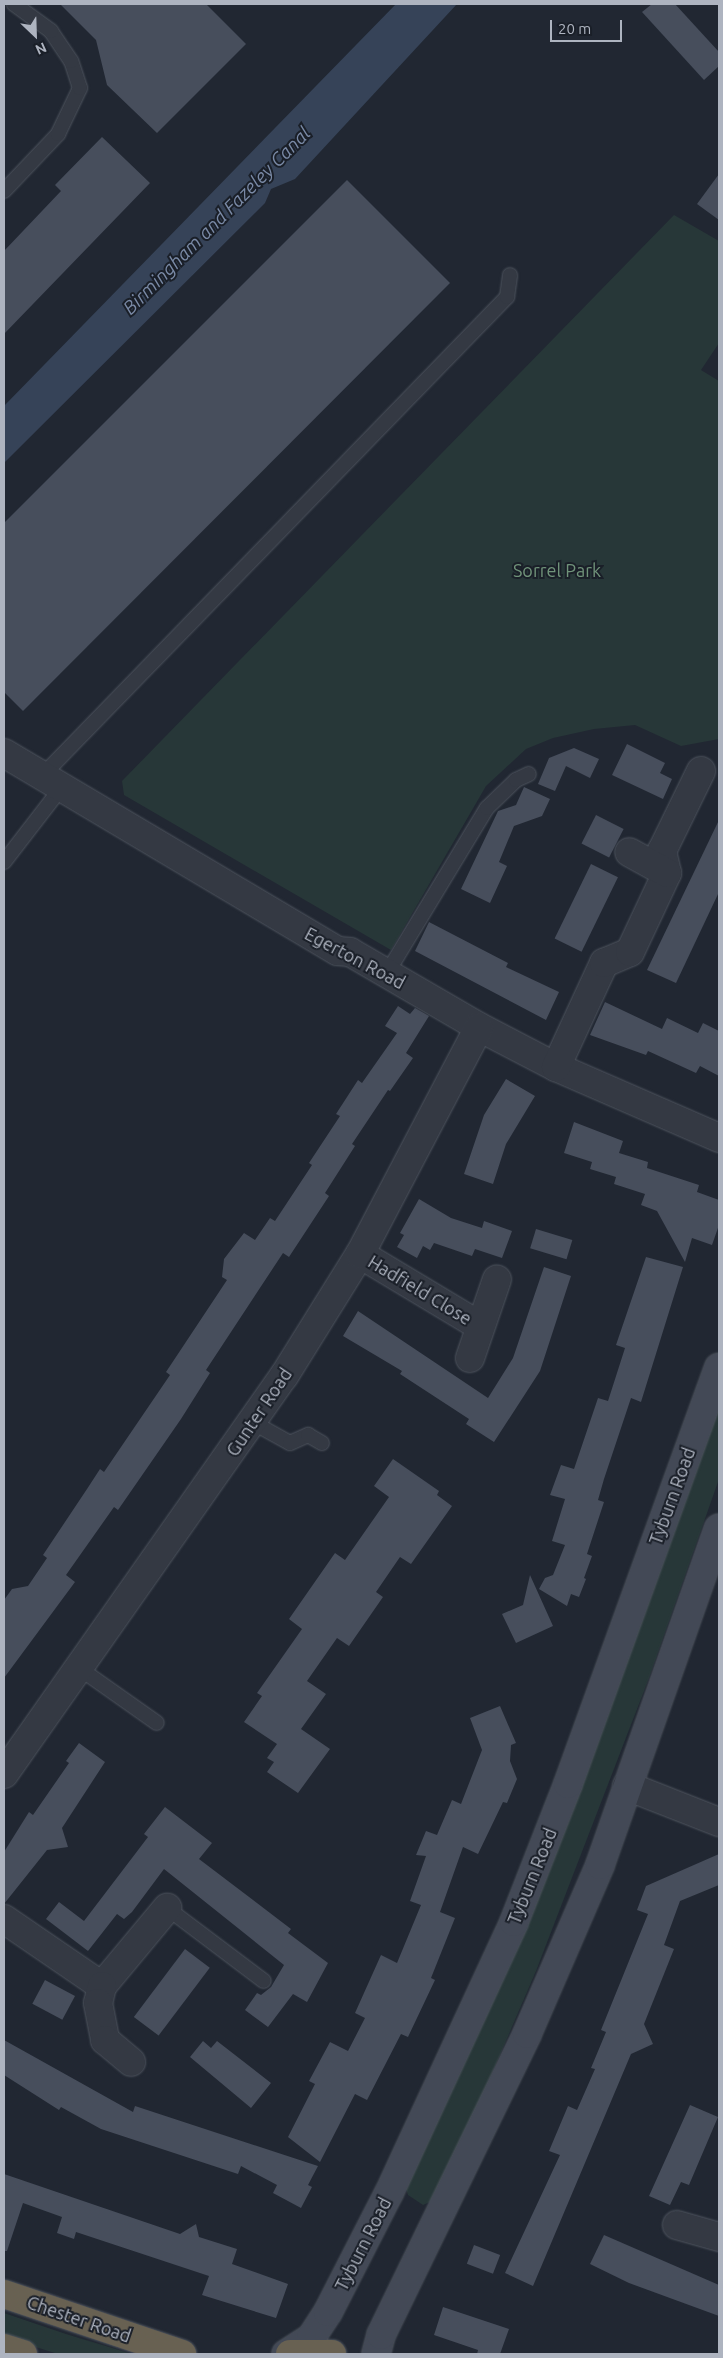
<!DOCTYPE html>
<html>
<head>
<meta charset="utf-8">
<style>
	body { margin:0 }
	#map { position:relative; width:723px; height:2358px; overflow:hidden; background:#212732; font-family:Ubuntu,sans-serif }
	div>[style] { position:absolute }
	.green>* { inset:0; background:#273738 }
	.water>* { inset:0; background:#364358 }
	.building>* { inset:0; background:#474e5c; transform-origin:0 0 }
	.roads { filter:drop-shadow(0 0 1px #4e545e) drop-shadow(0 0 1px #4e545e) }
	.lane>* { height:14px; margin:-7px; padding:0 7px; transform-origin:7px; border-radius:7px; background:#343943 }
	.street>* { height:28px; margin:-14px; padding:0 14px; transform-origin:14px; border-radius:14px; background:#343943 }
	.secondary>* { height:28px; margin:-14px; padding:0 14px; transform-origin:14px; border-radius:14px; background:#434956 }
	.highway>* { height:28px; margin:-14px; padding:0 14px; transform-origin:14px; border-radius:14px; background:#686152 }
	span { translate:-50% -50%; white-space:nowrap; text-align:center; line-height:1.15; -webkit-text-stroke:4px #1a1f28; paint-order:stroke }
	.park-label { font-size:18px; color:#70937a }
	.street-label { font-size:18px; color:#aeb4c0 }
	.water-label { font-size:19px; color:#7a8aa6; font-style:italic }
	.frame { position:absolute; inset:0; border:5px solid #aeb4c0; pointer-events:none }
	.north { position:absolute; left:10px; top:10px; width:50px; height:50px; -webkit-text-stroke:4px #1a1f28; paint-order:stroke; rotate:156deg; font-size:14px; font-weight:700; line-height:20px; text-align:center; color:#aeb4c0 }
	.north::after { content:''; display:block; margin:auto; width:18px; height:22px; background:#aeb4c0; clip-path:polygon(50% 0,100% 100%,50% 72%,0 100%) }
	.scale { position:absolute; left:550px; top:20px; width:72px; height:22px; box-sizing:border-box; border:2px solid #aeb4c0; border-top:0; padding-left:6px; font-size:15px; line-height:18px; white-space:nowrap; color:#aeb4c0; -webkit-text-stroke:4px #1a1f28; paint-order:stroke }
</style>
</head>
<body>
<div id="map">
	<div class="green">
		<div style="clip-path:polygon(674px 215px,719px 241px,719px 343px,701px 370px,719px 381px,719px 739px,681px 746px,635px 725px,594px 729px,553px 738px,526px 749px,486px 786px,391px 950px,124px 795px,122px 781px)"></div>
		<div style="clip-path:polygon(719px 1391px,719px 1479px,649px 1678px,536px 1971px,472px 2120px,430px 2202px,423px 2205px,408px 2195px,406px 2189px)"></div>
		<div style="clip-path:polygon(4px 2313px,66px 2334px,132px 2354px,58px 2354px,4px 2337px)"></div>
	</div>
	<div class="water">
		<div style="clip-path:polygon(396px 4px,457px 4px,295px 179px,271px 189px,265px 203px,4px 463px,4px 406px)"></div>
	</div>
	<div class="building">
		<div style="clip-path:polygon(60px 4px,206px 4px,246px 44px,157px 133px,107px 85px,96px 40px)"></div>
		<div style="clip-path:polygon(652px 4px,675px 4px,719px 52px,719px 66px,704px 80px,642px 12px)"></div>
		<div style="clip-path:polygon(102px 137px,150px 183px,4px 334px,4px 251px,61px 191px,55px 185px)"></div>
		<div style="clip-path:polygon(719px 174px,719px 220px,697px 204px)"></div>
		<div style="clip-path:polygon(347px 180px,450px 283px,23px 711px,4px 692px,4px 523px)"></div>
		<div style="clip-path:polygon(627px 744px,665px 763px,660px 773px,672px 779px,663px 799px,612px 775px)"></div>
		<div style="clip-path:polygon(574px 748px,599px 759px,590px 778px,566px 766px,555px 791px,538px 784px,549px 758px)"></div>
		<div style="clip-path:polygon(524px 787px,550px 799px,542px 816px,514px 826px,499px 862px,507px 866px,490px 903px,461px 889px,498px 811px,516px 805px)"></div>
		<div style="left:596px;top:815px;width:31px;height:32px;rotate:27deg"></div>
		<div style="clip-path:polygon(719px 820px,719px 892px,676px 983px,647px 970px)"></div>
		<div style="left:591px;top:864px;width:30px;height:83px;rotate:26deg"></div>
		<div style="clip-path:polygon(429px 922px,508px 963px,506px 967px,559px 992px,546px 1020px,415px 951px)"></div>
		<div style="clip-path:polygon(605px 1002px,662px 1029px,667px 1018px,698px 1033px,703px 1023px,719px 1031px,719px 1076px,700px 1066px,696px 1073px,648px 1051px,646px 1055px,590px 1035px)"></div>
		<div style="clip-path:polygon(398px 1006px,410px 1014px,415px 1008px,429px 1016px,406px 1053px,413px 1058px,390px 1091px,388px 1090px,352px 1144px,355px 1146px,325px 1193px,329px 1196px,289px 1257px,283px 1253px,206px 1370px,210px 1373px,181px 1419px,118px 1510px,114px 1507px,66px 1575px,75px 1582px,4px 1678px,4px 1600px,12px 1589px,28px 1586px,47px 1558px,43px 1555px,87px 1489px,100px 1469px,104px 1472px,170px 1375px,166px 1372px,227px 1280px,222px 1277px,224px 1259px,244px 1233px,255px 1240px,270px 1218px,275px 1221px,312px 1165px,309px 1163px,340px 1116px,336px 1114px,358px 1080px,362px 1083px,397px 1033px,385px 1026px)"></div>
		<div style="clip-path:polygon(506px 1079px,535px 1096px,506px 1144px,493px 1184px,464px 1174px,484px 1115px)"></div>
		<div style="clip-path:polygon(574px 1122px,623px 1141px,619px 1153px,648px 1162px,647px 1168px,699px 1185px,697px 1192px,719px 1200px,719px 1225px,712px 1245px,692px 1238px,685px 1262px,657px 1211px,641px 1205px,645px 1194px,614px 1184px,616px 1177px,590px 1169px,592px 1162px,564px 1153px)"></div>
		<div style="clip-path:polygon(419px 1199px,451px 1218px,482px 1228px,484px 1221px,512px 1231px,502px 1258px,475px 1249px,472px 1256px,434px 1243px,430px 1250px,423px 1246px,417px 1258px,397px 1247px,404px 1235px,400px 1233px)"></div>
		<div style="left:536px;top:1229px;width:38px;height:20px;rotate:17deg"></div>
		<div style="clip-path:polygon(646px 1257px,683px 1267px,641px 1402px,631px 1398px,604px 1479px,598px 1500px,604px 1502px,587px 1554px,592px 1556px,584px 1578px,586px 1579px,579px 1597px,571px 1594px,567px 1606px,539px 1589px,545px 1578px,553px 1575px,565px 1545px,552px 1541px,565px 1499px,550px 1495px,561px 1465px,574px 1469px,598px 1398px,608px 1401px,625px 1348px,616px 1345px)"></div>
		<div style="clip-path:polygon(544px 1267px,571px 1276px,540px 1371px,494px 1442px,466px 1424px,469px 1419px,400px 1374px,402px 1371px,343px 1336px,358px 1311px,488px 1398px,513px 1358px)"></div>
		<div style="clip-path:polygon(393px 1459px,439px 1491px,437px 1495px,452px 1506px,411px 1564px,400px 1557px,376px 1592px,383px 1597px,349px 1646px,337px 1638px,307px 1681px,326px 1694px,301px 1729px,330px 1749px,298px 1793px,267px 1772px,274px 1762px,267px 1758px,277px 1744px,244px 1722px,262px 1696px,257px 1693px,302px 1629px,289px 1619px,335px 1553px,345px 1560px,389px 1497px,374px 1486px)"></div>
		<div style="clip-path:polygon(530px 1575px,553px 1626px,516px 1643px,502px 1614px,523px 1605px)"></div>
		<div style="clip-path:polygon(500px 1706px,516px 1743px,511px 1745px,510px 1761px,517px 1779px,507px 1803px,503px 1802px,478px 1854px,463px 1847px,440px 1912px,455px 1918px,431px 1978px,435px 1980px,408px 2037px,401px 2034px,367px 2100px,355px 2094px,320px 2162px,288px 2137px,315px 2084px,309px 2081px,330px 2042px,348px 2051px,365px 2018px,355px 2013px,381px 1955px,397px 1963px,421px 1905px,410px 1901px,426px 1856px,416px 1855px,426px 1831px,437px 1835px,452px 1800px,461px 1804px,482px 1750px,470px 1718px)"></div>
		<div style="clip-path:polygon(79px 1743px,105px 1762px,62px 1828px,68px 1847px,47px 1850px,4px 1904px,4px 1852px,29px 1812px,33px 1815px,69px 1763px,66px 1761px)"></div>
		<div style="clip-path:polygon(165px 1807px,212px 1843px,199px 1859px,291px 1929px,288px 1933px,328px 1963px,307px 2002px,293px 1994px,268px 2027px,245px 2010px,257px 1993px,261px 1995px,271px 1987px,284px 1965px,164px 1869px,132px 1912px,124px 1919px,117px 1914px,88px 1951px,46px 1919px,59px 1902px,84px 1921px,148px 1837px,144px 1834px)"></div>
		<div style="clip-path:polygon(719px 1854px,719px 1885px,680px 1901px,664px 1945px,674px 1949px,644px 2024px,653px 2044px,631px 2054px,533px 2286px,505px 2273px,560px 2155px,549px 2151px,568px 2106px,577px 2110px,595px 2069px,591px 2068px,606px 2032px,601px 2030px,648px 1914px,637px 1910px,646px 1886px)"></div>
		<div style="left:185px;top:1949px;width:31px;height:85px;rotate:37deg"></div>
		<div style="left:45px;top:1980px;width:34px;height:27px;rotate:28deg"></div>
		<div style="clip-path:polygon(4px 2040px,133px 2112px,135px 2106px,318px 2166px,308px 2185px,312px 2187px,301px 2208px,273px 2193px,277px 2185px,241px 2166px,238px 2174px,101px 2129px,61px 2107px,59px 2110px,4px 2075px)"></div>
		<div style="clip-path:polygon(203px 2041px,211px 2048px,217px 2041px,271px 2083px,251px 2108px,190px 2057px)"></div>
		<div style="clip-path:polygon(690px 2105px,718px 2117px,689px 2185px,681px 2182px,670px 2205px,649px 2196px)"></div>
		<div style="clip-path:polygon(4px 2174px,180px 2234px,196px 2224px,199px 2237px,237px 2249px,232px 2264px,288px 2284px,276px 2318px,202px 2295px,209px 2276px,76px 2232px,74px 2239px,57px 2233px,62px 2217px,23px 2203px,7px 2251px,4px 2251px)"></div>
		<div style="clip-path:polygon(604px 2235px,719px 2285px,719px 2316px,629px 2283px,590px 2264px)"></div>
		<div style="left:474px;top:2245px;width:28px;height:20px;rotate:21deg"></div>
		<div style="clip-path:polygon(443px 2307px,509px 2329px,500px 2354px,477px 2354px,478px 2350px,434px 2335px)"></div>
	</div>
	<div class="roads">
		<div class="lane">
			<div style="left:4px;top:191px;width:79px;rotate:-46.5deg"></div>
			<div style="left:58px;top:134px;width:51px;rotate:-64.4deg"></div>
			<div style="left:80px;top:88px;width:28px;rotate:-108deg"></div>
			<div style="left:71px;top:61px;width:36px;rotate:-124deg"></div>
			<div style="left:51px;top:31px;width:46px;rotate:-143.9deg"></div>
			<div style="left:42px;top:776px;width:668px;rotate:-45.85deg"></div>
			<div style="left:507px;top:297px;width:22px;rotate:-82deg"></div>
			<div style="left:4px;top:862px;width:95px;rotate:-52.3deg"></div>
			<div style="left:387px;top:973px;width:193px;rotate:-58.8deg"></div>
			<div style="left:487px;top:808px;width:40px;rotate:-44deg"></div>
			<div style="left:516px;top:780px;width:14px;rotate:-25deg"></div>
			<div style="left:252px;top:1422px;width:43px;rotate:28.9deg"></div>
			<div style="left:290px;top:1443px;width:20px;rotate:-24deg"></div>
			<div style="left:308px;top:1435px;width:16px;rotate:30deg"></div>
			<div style="left:79px;top:1668px;width:95px;rotate:35.2deg"></div>
			<div style="left:167px;top:1908px;width:121px;rotate:37deg"></div>
		</div>
		<div class="street">
			<div style="left:4px;top:753px;width:388px;rotate:30.7deg"></div>
			<div style="left:338px;top:951px;width:12px;rotate:5deg"></div>
			<div style="left:350px;top:952px;width:149px;rotate:30.2deg"></div>
			<div style="left:479px;top:1027px;width:87px;rotate:27.5deg"></div>
			<div style="left:556px;top:1067px;width:178px;rotate:23.5deg"></div>
			<div style="left:667px;top:873px;width:23px;rotate:-103deg"></div>
			<div style="left:662px;top:851px;width:89px;rotate:-64deg"></div>
			<div style="left:556px;top:1067px;width:115px;rotate:-65.2deg"></div>
			<div style="left:604px;top:963px;width:28px;rotate:-23deg"></div>
			<div style="left:630px;top:952px;width:87px;rotate:-64.9deg"></div>
			<div style="left:667px;top:873px;width:43px;rotate:-151.1deg"></div>
			<div style="left:360px;top:1254px;width:140px;rotate:31deg"></div>
			<div style="left:470px;top:1358px;width:83px;rotate:-71.1deg"></div>
			<div style="left:4px;top:1774px;width:487px;rotate:-54.9deg"></div>
			<div style="left:284px;top:1376px;width:144px;rotate:-58.1deg"></div>
			<div style="left:360px;top:1254px;width:256px;rotate:-62.3deg"></div>
			<div style="left:627px;top:1786px;width:99px;rotate:21.4deg"></div>
			<div style="left:4px;top:1919px;width:119px;rotate:34.4deg"></div>
			<div style="left:102px;top:1986px;width:102px;rotate:-50.2deg"></div>
			<div style="left:102px;top:1986px;width:17px;rotate:103deg"></div>
			<div style="left:98px;top:2003px;width:38px;rotate:79deg"></div>
			<div style="left:105px;top:2040px;width:34px;rotate:40deg"></div>
			<div style="left:677px;top:2225px;width:44px;rotate:15.9deg"></div>
		</div>
		<div class="secondary">
			<div style="left:286px;top:2354px;width:30px;rotate:-33deg"></div>
			<div style="left:311px;top:2338px;width:31px;rotate:-57deg"></div>
			<div style="left:328px;top:2312px;width:134px;rotate:-62.9deg"></div>
			<div style="left:389px;top:2193px;width:298px;rotate:-65.2deg"></div>
			<div style="left:514px;top:1922px;width:148px;rotate:-68.6deg"></div>
			<div style="left:568px;top:1784px;width:443px;rotate:-70.1deg"></div>
			<div style="left:376px;top:2354px;width:20px;rotate:-75deg"></div>
			<div style="left:381px;top:2335px;width:335px;rotate:-64.1deg"></div>
			<div style="left:527px;top:2034px;width:184px;rotate:-66.6deg"></div>
			<div style="left:600px;top:1865px;width:357px;rotate:-70.6deg"></div>
		</div>
		<div class="highway">
			<div style="left:4px;top:2294px;width:188px;rotate:18.6deg"></div>
			<div style="left:4px;top:2348px;width:20px;rotate:18deg"></div>
			<div style="left:290px;top:2354px;width:42px"></div>
		</div>
	</div>
	<div class="park-label">
		<span style="left:557px;top:570px">Sorrel Park</span>
	</div>
	<div class="street-label">
		<span style="left:355px;top:958px;rotate:28deg">Egerton Road</span>
		<span style="left:420px;top:1290px;rotate:31deg">Hadfield Close</span>
		<span style="left:259px;top:1412px;rotate:-56deg">Gunter Road</span>
		<span style="left:672px;top:1496px;rotate:-70deg">Tyburn Road</span>
		<span style="left:532px;top:1876px;rotate:-68deg">Tyburn Road</span>
		<span style="left:363px;top:2244px;rotate:-63deg">Tyburn Road</span>
		<span style="left:79px;top:2319px;rotate:19deg">Chester Road</span>
	</div>
	<div class="water-label">
		<span style="left:217px;top:221px;rotate:-45deg">Birmingham and Fazeley Canal</span>
	</div>
	<div class="frame"></div>
	<div class="north">N</div>
	<div class="scale">20 m</div>
</div>
</body>
</html>
